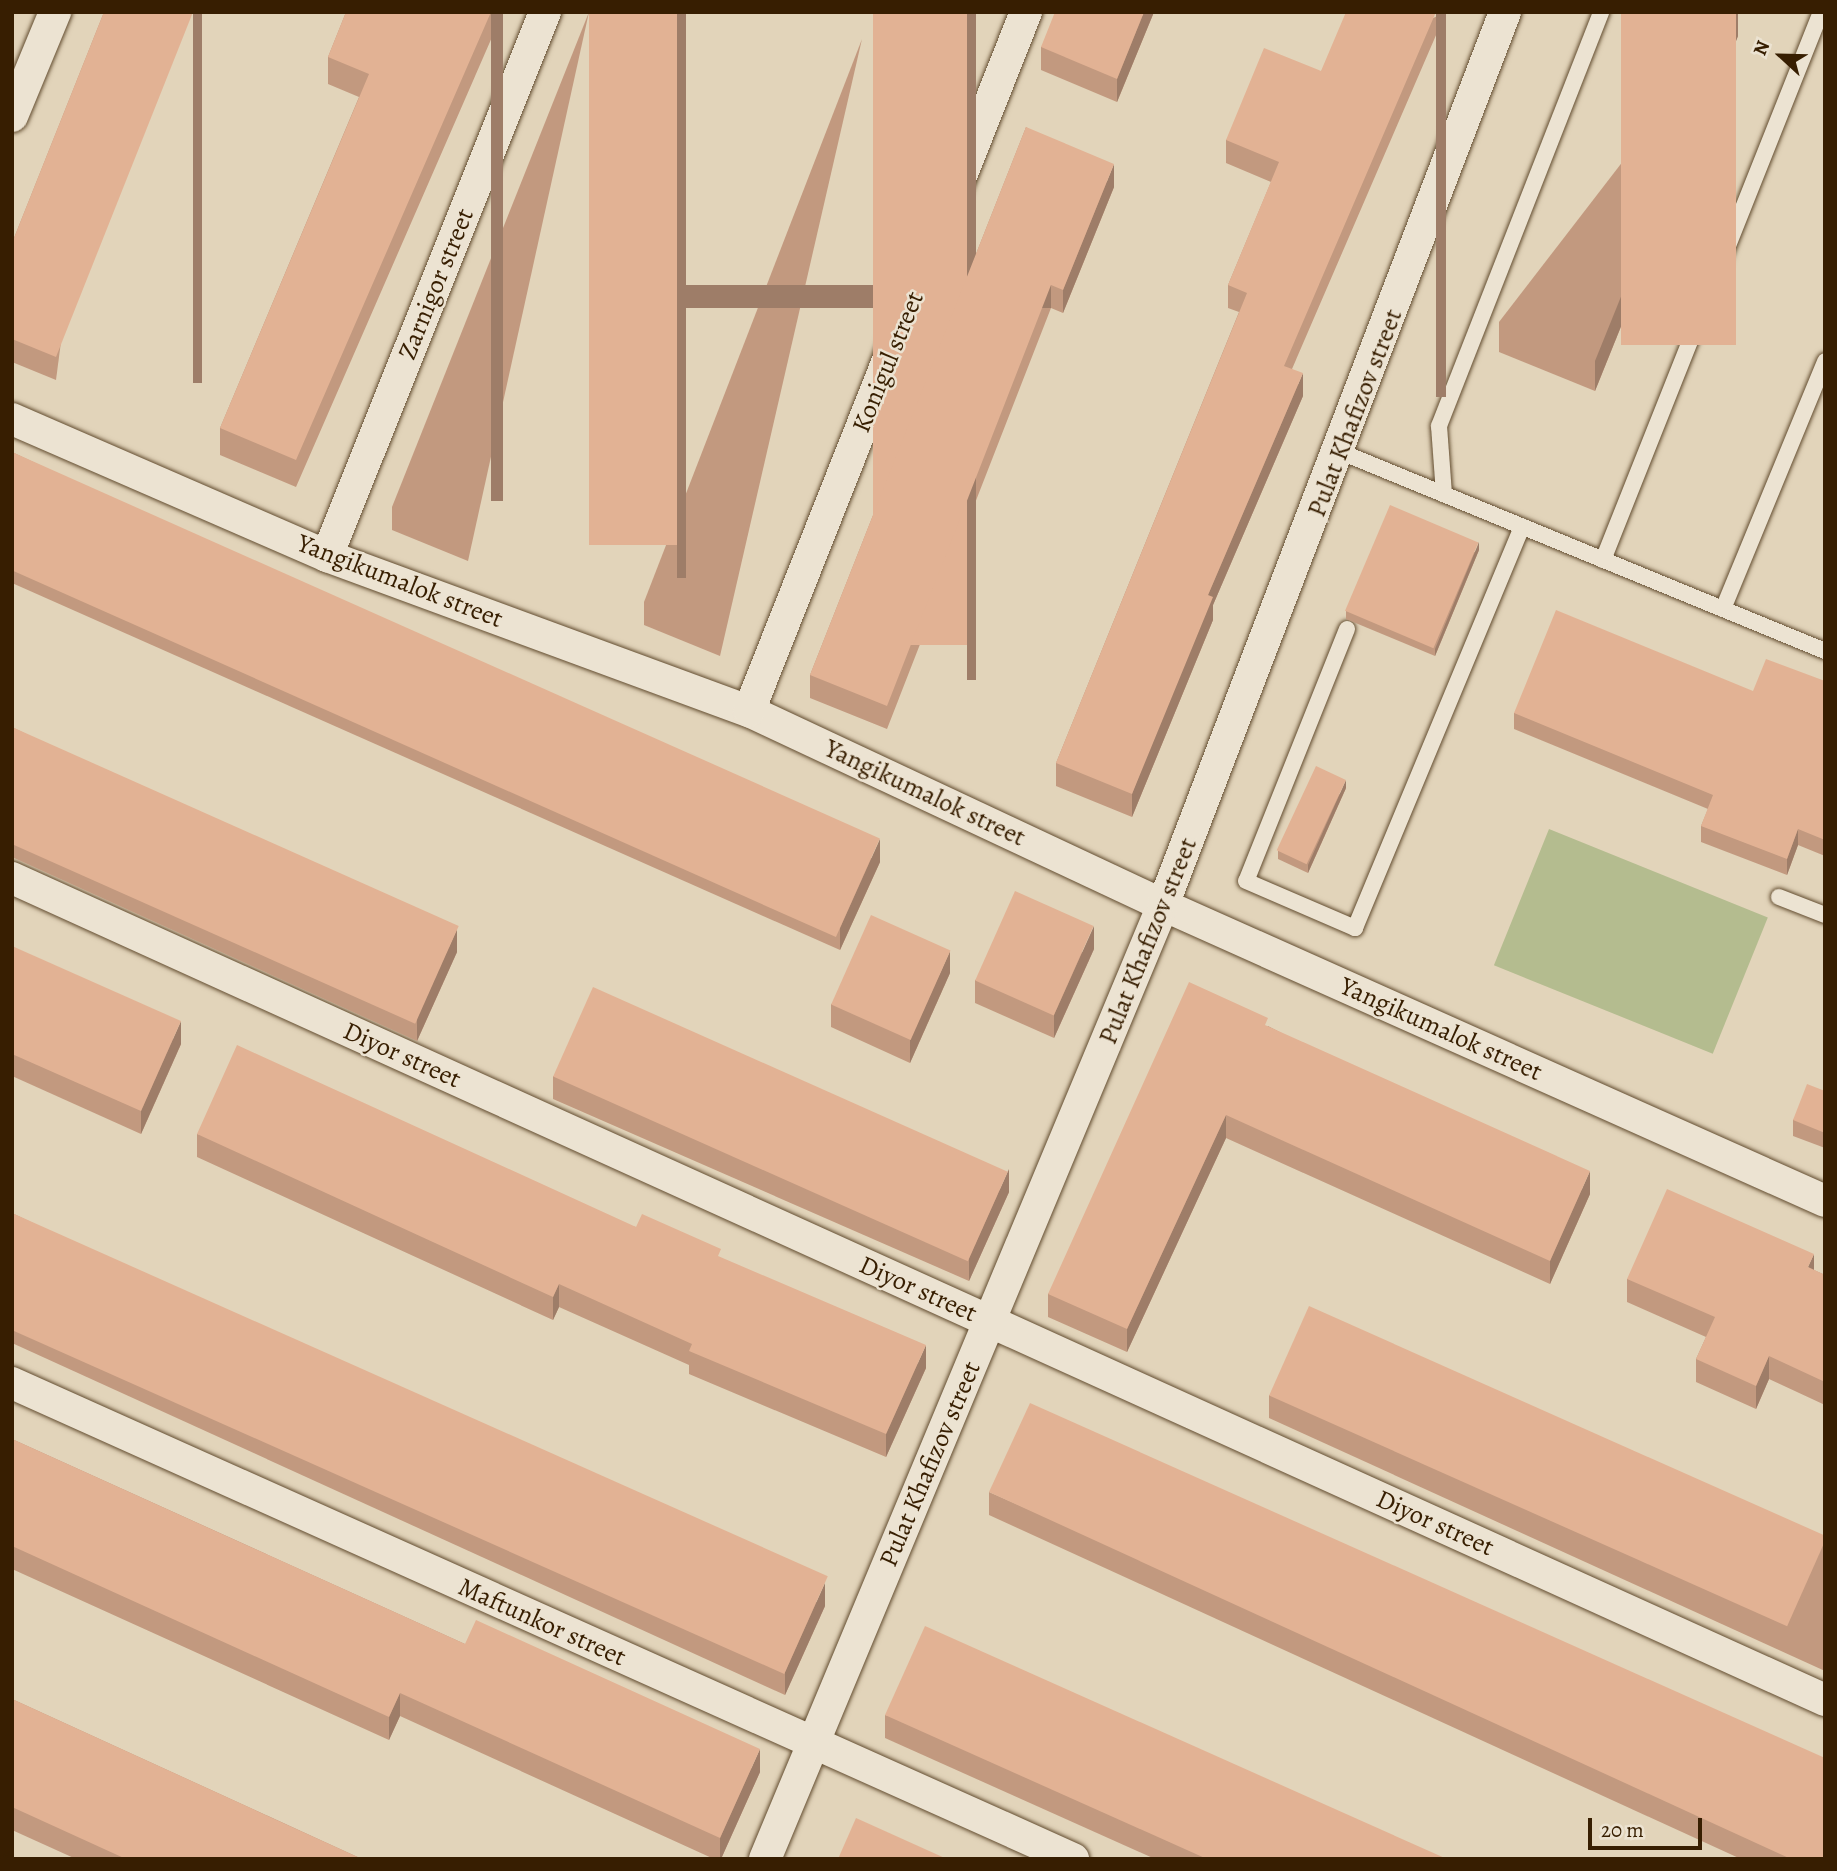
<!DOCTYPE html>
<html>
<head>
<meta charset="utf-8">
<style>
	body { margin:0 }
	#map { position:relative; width:1837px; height:1871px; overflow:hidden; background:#e2d4ba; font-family:Alegreya,serif }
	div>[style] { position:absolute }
	.green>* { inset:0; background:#b4bc8f; transform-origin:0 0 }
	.roads { filter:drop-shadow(0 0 2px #624c2f) drop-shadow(0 0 2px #624c2f) }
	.service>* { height:16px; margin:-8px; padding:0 8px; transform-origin:8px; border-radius:8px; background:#ece3d2 }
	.minor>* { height:32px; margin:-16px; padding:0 16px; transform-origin:16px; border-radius:16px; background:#ece3d2 }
	.wall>* { inset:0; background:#c2997f }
	.shaded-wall>* { inset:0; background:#9e7d68; transform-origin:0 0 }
	.building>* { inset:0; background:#e2b294; transform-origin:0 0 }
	span { translate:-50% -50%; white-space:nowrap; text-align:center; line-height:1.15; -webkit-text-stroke:5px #ece3d2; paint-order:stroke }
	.street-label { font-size:26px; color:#371e01 }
	.frame { position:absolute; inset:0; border:14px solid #371e01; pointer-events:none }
	.north { position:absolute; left:1746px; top:21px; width:70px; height:70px; -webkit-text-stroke:5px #ece3d2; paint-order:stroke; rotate:292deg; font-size:19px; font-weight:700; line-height:28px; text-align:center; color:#371e01 }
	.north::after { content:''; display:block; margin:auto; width:24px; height:32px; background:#371e01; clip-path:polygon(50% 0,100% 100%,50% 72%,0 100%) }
	.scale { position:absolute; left:1588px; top:1818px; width:114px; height:32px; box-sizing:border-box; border:4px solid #371e01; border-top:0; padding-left:9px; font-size:21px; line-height:24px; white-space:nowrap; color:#371e01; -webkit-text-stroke:5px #ece3d2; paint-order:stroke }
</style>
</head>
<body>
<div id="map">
	<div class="green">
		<div style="left:1549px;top:829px;width:236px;height:147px;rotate:22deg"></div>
	</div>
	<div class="roads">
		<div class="service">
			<div style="left:1341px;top:452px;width:523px;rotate:22.35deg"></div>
			<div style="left:1444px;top:494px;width:68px;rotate:-94.2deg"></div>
			<div style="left:1439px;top:426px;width:445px;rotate:-68.6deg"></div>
			<div style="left:1603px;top:560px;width:590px;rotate:-68.31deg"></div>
			<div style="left:1723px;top:609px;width:268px;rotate:-67.6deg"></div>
			<div style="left:1347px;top:629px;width:271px;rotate:111.8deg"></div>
			<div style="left:1246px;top:881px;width:119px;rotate:23.3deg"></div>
			<div style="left:1355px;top:928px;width:435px;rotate:-67.4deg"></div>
			<div style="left:1779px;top:897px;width:49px;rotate:21.4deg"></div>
		</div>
		<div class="minor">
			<div style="left:12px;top:116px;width:113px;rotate:-67.5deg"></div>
			<div style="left:12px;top:419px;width:344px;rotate:23.5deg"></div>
			<div style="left:327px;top:556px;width:450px;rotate:20.2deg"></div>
			<div style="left:749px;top:711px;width:457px;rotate:25.1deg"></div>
			<div style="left:1163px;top:905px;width:725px;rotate:24.09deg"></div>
			<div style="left:327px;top:556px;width:586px;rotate:-68.16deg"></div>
			<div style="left:749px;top:711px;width:752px;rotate:-68.38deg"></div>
			<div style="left:12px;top:878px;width:1991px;rotate:24.39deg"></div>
			<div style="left:12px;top:1383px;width:1163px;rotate:24.16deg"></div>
			<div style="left:765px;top:1859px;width:1034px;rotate:-67.35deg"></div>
			<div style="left:1163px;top:905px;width:956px;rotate:-69.04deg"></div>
		</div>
	</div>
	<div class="wall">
		<div style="clip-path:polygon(104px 12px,56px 380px,12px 362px,12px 243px)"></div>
		<div style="clip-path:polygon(346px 12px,503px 12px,296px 487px,220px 455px,220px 428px,359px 97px,328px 84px,328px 57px)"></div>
		<div style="clip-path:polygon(589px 12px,468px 561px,392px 530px,392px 507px)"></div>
		<div style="clip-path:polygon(1154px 12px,1117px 102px,1041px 70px,1041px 47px)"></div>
		<div style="clip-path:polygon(1446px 12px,1292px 369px,1303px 396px,1213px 605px,1213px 620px,1132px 817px,1056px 786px,1056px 763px,1239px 312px,1228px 308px,1228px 285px,1271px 182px,1226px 163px,1226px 140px,1321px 71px)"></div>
		<div style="clip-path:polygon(1738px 12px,1738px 36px,1595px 391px,1499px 352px,1499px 322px)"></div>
		<div style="clip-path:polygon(862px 39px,720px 656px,644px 625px,644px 602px)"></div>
		<div style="clip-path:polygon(1026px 127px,1114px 187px,1063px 313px,1051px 308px,887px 729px,810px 698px,810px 675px)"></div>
		<div style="clip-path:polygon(12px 452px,880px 862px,840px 950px,12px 583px)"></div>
		<div style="clip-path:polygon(1479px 550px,1435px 656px,1346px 619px,1346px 611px)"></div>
		<div style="clip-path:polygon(1825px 681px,1825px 856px,1798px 845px,1787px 875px,1701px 842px,1701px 826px,1708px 809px,1514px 729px,1514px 713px,1753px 691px)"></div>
		<div style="clip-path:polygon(12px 727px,457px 952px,417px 1041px,12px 857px)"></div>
		<div style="clip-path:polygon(1346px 788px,1308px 873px,1278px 859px,1278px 851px)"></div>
		<div style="clip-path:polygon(12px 946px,181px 1044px,141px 1134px,12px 1076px)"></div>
		<div style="clip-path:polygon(1094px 949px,1054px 1038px,975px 1003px,975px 980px)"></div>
		<div style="clip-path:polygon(950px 973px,910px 1063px,831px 1027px,831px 1004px)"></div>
		<div style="clip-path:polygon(1268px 1026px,1590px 1194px,1550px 1284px,1226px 1138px,1127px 1352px,1048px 1317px,1048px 1294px)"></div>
		<div style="clip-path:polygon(553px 1076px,1009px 1192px,969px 1281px,553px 1099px)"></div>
		<div style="clip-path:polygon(1825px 1091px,1825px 1148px,1793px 1136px,1793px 1120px)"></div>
		<div style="clip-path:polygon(197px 1134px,636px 1227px,721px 1258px,926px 1368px,886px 1457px,689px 1374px,689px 1365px,559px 1307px,553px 1320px,197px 1157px)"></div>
		<div style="clip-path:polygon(12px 1213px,825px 1606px,785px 1695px,12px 1343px)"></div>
		<div style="clip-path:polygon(1814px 1270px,1825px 1275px,1825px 1405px,1769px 1379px,1756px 1409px,1696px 1382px,1696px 1359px,1706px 1337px,1627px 1302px,1627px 1279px)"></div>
		<div style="clip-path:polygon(1269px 1395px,1825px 1540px,1825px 1671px,1269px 1418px)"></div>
		<div style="clip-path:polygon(12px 1439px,465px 1644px,760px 1772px,721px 1859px,714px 1859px,400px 1716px,389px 1740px,12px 1569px)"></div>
		<div style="clip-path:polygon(989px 1492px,1825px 1859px,1741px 1859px,989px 1515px)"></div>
		<div style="clip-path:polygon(12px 1699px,362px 1859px,76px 1859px,12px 1830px)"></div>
		<div style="clip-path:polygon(885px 1715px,1447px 1859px,1155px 1859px,885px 1738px)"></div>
	</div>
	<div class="shaded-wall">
		<div style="left:193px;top:12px;width:9px;height:371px"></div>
		<div style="left:491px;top:12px;width:12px;height:489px"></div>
		<div style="left:677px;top:12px;width:9px;height:566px"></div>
		<div style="left:967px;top:12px;width:9px;height:668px"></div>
		<div style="clip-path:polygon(1144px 12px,1154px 12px,1117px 102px,1117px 79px)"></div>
		<div style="left:1436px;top:12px;width:10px;height:385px"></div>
		<div style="clip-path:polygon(1736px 12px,1738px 12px,1738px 36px,1595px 391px,1595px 361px)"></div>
		<div style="clip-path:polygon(1114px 164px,1114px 187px,1063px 313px,1063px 290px)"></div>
		<div style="left:1051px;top:285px;width:23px;height:452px;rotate:90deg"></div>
		<div style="clip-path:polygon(1303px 373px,1303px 396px,1213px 605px,1213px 620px,1132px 817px,1132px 794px,1208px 595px)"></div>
		<div style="clip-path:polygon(1479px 542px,1479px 550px,1435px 656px,1435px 649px)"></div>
		<div style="clip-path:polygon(1346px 780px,1346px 788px,1308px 873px,1308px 865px)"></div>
		<div style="clip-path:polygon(1798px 829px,1798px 845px,1787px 875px,1787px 859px)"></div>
		<div style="clip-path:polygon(880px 839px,880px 862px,840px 950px,840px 928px)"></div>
		<div style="clip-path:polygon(1094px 926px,1094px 949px,1054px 1038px,1054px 1015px)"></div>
		<div style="clip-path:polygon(457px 929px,457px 952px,417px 1041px,417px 1018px)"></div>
		<div style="clip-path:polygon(950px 951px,950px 973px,910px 1063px,910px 1040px)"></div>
		<div style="clip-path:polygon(181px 1021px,181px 1044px,141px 1134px,141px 1111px)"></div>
		<div style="clip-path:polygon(1226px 1115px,1226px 1138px,1127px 1352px,1127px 1329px)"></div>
		<div style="clip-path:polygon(1009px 1169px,1009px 1192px,969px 1281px,969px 1258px)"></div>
		<div style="clip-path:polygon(1590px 1171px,1590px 1194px,1550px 1284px,1550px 1261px)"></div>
		<div style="clip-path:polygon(1814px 1254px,1814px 1277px,1808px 1267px)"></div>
		<div style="clip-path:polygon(559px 1284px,559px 1307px,553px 1320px,553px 1297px)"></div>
		<div style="clip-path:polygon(926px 1345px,926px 1368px,886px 1457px,886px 1434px)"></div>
		<div style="clip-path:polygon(1769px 1356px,1769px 1379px,1756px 1409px,1756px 1386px)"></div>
		<div style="clip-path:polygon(825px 1583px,825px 1606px,785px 1695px,785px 1672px)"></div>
		<div style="clip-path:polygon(400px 1693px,400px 1716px,389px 1740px,389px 1717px)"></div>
		<div style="clip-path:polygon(760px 1749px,760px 1772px,721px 1859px,720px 1859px,720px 1838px)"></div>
	</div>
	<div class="building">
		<div style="clip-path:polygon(104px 12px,193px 12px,56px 357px,12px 339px,12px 243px)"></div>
		<div style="clip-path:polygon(346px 12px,491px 12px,296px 460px,220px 428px,369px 74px,328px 57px)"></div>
		<div style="left:589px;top:12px;width:88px;height:533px"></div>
		<div style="left:873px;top:12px;width:94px;height:633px"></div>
		<div style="clip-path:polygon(1055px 12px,1144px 12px,1117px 79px,1041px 47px)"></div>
		<div style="clip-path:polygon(1346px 12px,1436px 12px,1284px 366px,1303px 373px,1208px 595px,1213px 597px,1132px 794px,1056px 763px,1247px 293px,1228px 285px,1279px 162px,1226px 140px,1264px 48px,1321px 71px)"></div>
		<div style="left:1621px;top:12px;width:115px;height:333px"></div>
		<div style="clip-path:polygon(1026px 127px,1114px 164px,1063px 290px,1051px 285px,887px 706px,810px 675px)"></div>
		<div style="left:12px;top:452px;width:950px;height:108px;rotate:24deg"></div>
		<div style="left:1390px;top:505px;width:96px;height:115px;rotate:23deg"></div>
		<div style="clip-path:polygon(1556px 610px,1753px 691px,1766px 659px,1825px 681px,1825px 840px,1798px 829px,1787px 859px,1701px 826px,1713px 795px,1514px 713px)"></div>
		<div style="left:12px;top:727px;width:489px;height:107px;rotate:24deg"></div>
		<div style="left:1316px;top:766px;width:33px;height:93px;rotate:25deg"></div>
		<div style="left:1015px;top:891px;width:86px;height:98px;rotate:24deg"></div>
		<div style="left:871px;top:915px;width:87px;height:98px;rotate:24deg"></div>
		<div style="clip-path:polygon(12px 946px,181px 1021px,141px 1111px,12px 1054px)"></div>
		<div style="clip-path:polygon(1189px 982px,1268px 1018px,1265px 1025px,1590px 1171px,1550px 1261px,1226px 1115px,1127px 1329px,1048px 1294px)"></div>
		<div style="left:593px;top:987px;width:454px;height:98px;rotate:24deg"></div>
		<div style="clip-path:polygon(237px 1045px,636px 1227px,642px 1214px,721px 1249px,718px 1256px,926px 1345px,886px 1434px,689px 1351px,692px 1344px,559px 1284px,553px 1297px,197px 1134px)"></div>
		<div style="clip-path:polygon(1807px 1084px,1825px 1091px,1825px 1133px,1793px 1120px)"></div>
		<div style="clip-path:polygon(1667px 1189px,1814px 1254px,1808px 1267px,1825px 1275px,1825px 1382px,1769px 1356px,1756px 1386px,1696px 1359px,1715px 1317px,1627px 1279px)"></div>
		<div style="left:12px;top:1213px;width:893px;height:107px;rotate:24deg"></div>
		<div style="left:1309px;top:1306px;width:567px;height:98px;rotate:24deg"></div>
		<div style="clip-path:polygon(1030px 1403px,1825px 1758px,1825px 1859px,1791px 1859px,989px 1492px)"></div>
		<div style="clip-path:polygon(12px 1439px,465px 1644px,476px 1620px,760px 1749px,720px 1838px,400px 1693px,389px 1717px,12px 1546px)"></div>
		<div style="clip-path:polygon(925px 1626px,1447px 1859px,1207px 1859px,885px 1715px)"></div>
		<div style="clip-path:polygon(12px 1699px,362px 1859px,126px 1859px,12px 1807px)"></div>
		<div style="clip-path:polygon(856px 1818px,947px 1859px,838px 1859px)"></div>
	</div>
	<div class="street-label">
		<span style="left:436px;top:284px;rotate:-68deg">Zarnigor street</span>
		<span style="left:888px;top:362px;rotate:-68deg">Konigul street</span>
		<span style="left:1355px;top:413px;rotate:-69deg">Pulat Khafizov street</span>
		<span style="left:400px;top:581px;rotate:21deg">Yangikumalok street</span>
		<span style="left:925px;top:793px;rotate:25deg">Yangikumalok street</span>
		<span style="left:1148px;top:941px;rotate:-68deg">Pulat Khafizov street</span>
		<span style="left:1441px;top:1029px;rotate:24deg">Yangikumalok street</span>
		<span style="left:402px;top:1055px;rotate:24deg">Diyor street</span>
		<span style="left:918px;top:1289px;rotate:24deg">Diyor street</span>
		<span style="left:930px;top:1464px;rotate:-67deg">Pulat Khafizov street</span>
		<span style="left:1435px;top:1523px;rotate:24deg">Diyor street</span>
		<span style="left:542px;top:1622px;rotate:24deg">Maftunkor street</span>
	</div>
	<div class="frame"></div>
	<div class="north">N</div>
	<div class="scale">20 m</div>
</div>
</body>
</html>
